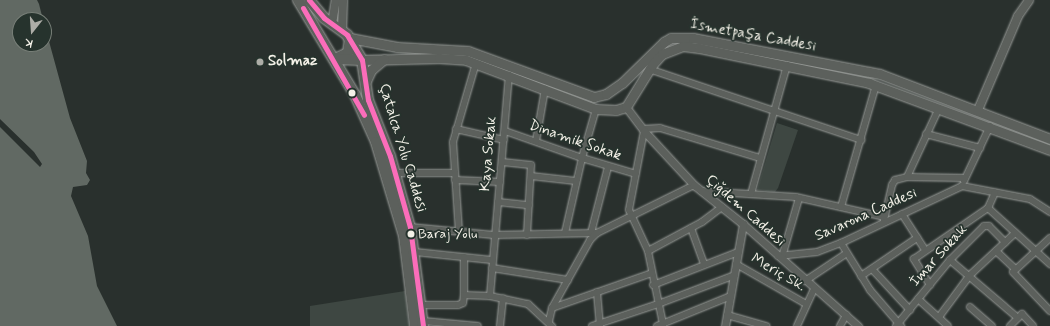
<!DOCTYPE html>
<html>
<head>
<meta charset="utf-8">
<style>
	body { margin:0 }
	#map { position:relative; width:1050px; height:326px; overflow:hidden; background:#29302d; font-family:Mynerve,sans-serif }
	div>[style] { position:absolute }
	.green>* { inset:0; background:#3e4742 }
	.water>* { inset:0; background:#616963 }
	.roads { filter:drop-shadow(0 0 1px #969996) drop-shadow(0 0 1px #969996) }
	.minor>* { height:6px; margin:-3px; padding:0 3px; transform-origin:3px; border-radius:3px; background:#5c605c }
	.tertiary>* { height:7px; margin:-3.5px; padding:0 3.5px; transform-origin:3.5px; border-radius:3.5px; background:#5c605c }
	.secondary>* { height:8px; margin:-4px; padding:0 4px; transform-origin:4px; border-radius:4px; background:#5c605c }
	.primary>* { height:9px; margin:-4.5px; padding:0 4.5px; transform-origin:4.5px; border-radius:4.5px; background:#5c605c }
	.trunk>* { height:10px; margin:-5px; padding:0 5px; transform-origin:5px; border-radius:5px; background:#5c605c }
	.bus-1>* { height:5px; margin:-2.5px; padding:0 2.5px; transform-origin:2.5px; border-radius:2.5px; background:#fb6dba }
	.dots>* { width:11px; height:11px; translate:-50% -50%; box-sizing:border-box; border:2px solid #26332d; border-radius:50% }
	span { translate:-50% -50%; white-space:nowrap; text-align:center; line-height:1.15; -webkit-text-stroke:3.5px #26332d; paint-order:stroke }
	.bus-label { font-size:14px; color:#f4f1e8 }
	.left { translate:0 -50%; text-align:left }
	.street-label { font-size:15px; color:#f4f1e8 }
	.poi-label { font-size:15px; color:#f4f1e8; font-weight:700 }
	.north { position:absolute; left:12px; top:12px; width:40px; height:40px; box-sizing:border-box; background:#26332d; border:1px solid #787f78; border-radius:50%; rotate:197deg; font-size:11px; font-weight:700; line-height:16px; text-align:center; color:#f4f1e8 }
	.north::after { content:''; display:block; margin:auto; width:14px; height:18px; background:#adada7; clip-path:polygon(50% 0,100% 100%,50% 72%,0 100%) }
</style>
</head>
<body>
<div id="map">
	<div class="green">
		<div style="clip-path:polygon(777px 123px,798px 130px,778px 188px,775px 192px,757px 190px)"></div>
		<div style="clip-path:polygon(405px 291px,409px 326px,310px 326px,310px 306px)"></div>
	</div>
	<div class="water">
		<div style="clip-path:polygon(0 0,37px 0,39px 4px,43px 20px,20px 20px,20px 44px,44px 44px,44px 23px,70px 118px,87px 161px,86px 173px,90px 180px,87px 185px,73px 187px,71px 196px,88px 236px,97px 286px,117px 326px,0 326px,0 127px,40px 167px,42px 164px,34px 152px,0 119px)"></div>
	</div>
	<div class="roads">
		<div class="minor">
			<div style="left:649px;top:69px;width:224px;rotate:18.5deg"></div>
			<div style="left:456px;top:129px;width:49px;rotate:12.9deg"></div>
			<div style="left:643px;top:129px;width:17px;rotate:-3deg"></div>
			<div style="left:660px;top:128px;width:104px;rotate:16.7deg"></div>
			<div style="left:505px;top:131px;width:82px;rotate:19.3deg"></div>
			<div style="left:582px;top:158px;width:56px;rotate:16.5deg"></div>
			<div style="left:644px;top:131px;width:80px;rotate:100.8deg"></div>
			<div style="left:629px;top:210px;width:45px;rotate:65.1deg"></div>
			<div style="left:648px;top:251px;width:75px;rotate:78.4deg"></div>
			<div style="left:926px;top:134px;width:56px;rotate:14.5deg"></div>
			<div style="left:536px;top:141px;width:53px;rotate:-80.2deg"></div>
			<div style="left:502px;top:162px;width:29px;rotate:6deg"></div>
			<div style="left:531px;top:165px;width:70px;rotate:93.3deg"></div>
			<div style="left:395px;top:173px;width:59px"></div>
			<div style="left:531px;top:176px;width:45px;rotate:6.3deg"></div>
			<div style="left:907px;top:177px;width:76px;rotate:-65.1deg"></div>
			<div style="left:455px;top:180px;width:45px;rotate:2.5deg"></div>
			<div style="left:964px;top:181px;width:61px;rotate:-64.7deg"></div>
			<div style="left:962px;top:186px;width:69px;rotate:10.8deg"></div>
			<div style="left:1030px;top:199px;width:24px;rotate:33deg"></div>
			<div style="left:701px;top:191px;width:95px;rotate:3.6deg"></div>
			<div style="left:796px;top:197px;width:90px;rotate:12.8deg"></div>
			<div style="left:751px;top:194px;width:134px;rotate:-74.4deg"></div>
			<div style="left:498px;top:202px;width:31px;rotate:6deg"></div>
			<div style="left:841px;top:207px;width:127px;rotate:-74deg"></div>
			<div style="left:988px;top:208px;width:84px;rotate:42.1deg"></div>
			<div style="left:902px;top:214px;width:43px;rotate:57.4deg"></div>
			<div style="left:884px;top:220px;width:36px;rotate:-77deg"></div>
			<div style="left:892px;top:185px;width:6px;rotate:-59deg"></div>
			<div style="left:895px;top:180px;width:12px;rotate:-14deg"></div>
			<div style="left:907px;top:177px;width:58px;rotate:1deg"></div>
			<div style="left:410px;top:227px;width:84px;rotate:5.4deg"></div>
			<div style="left:494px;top:235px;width:103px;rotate:-1.1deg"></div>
			<div style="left:597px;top:233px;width:108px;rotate:-26.3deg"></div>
			<div style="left:691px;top:228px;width:38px;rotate:70deg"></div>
			<div style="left:459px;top:232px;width:90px;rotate:-93.8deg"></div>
			<div style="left:453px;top:142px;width:82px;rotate:-73.8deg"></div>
			<div style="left:565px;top:233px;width:77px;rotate:-77.2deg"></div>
			<div style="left:582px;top:158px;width:51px;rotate:-74.1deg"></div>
			<div style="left:591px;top:233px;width:68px;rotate:-75.6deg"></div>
			<div style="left:1050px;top:238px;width:50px;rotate:137.4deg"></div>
			<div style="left:1013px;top:272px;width:54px;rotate:46.5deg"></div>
			<div style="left:841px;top:243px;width:55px;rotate:58.3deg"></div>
			<div style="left:870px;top:290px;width:48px;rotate:49.3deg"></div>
			<div style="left:648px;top:251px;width:61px;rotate:-28.2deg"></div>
			<div style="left:702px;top:222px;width:25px;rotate:-37deg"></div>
			<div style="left:996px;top:251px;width:26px;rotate:43deg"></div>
			<div style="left:415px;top:252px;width:77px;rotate:5.9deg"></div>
			<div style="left:778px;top:256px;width:39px;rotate:-6deg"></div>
			<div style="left:817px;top:252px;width:26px;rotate:-21deg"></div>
			<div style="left:841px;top:243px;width:134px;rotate:-25.2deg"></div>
			<div style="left:782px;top:257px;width:61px;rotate:-73.9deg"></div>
			<div style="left:950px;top:260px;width:89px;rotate:40.5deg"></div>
			<div style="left:736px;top:264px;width:81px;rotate:29.7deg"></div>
			<div style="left:492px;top:268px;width:77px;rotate:9deg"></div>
			<div style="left:872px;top:269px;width:56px;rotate:47.2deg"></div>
			<div style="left:861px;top:276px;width:68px;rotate:-34.2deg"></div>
			<div style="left:805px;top:281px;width:50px;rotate:-33.7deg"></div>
			<div style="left:653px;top:285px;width:91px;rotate:-21.2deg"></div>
			<div style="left:930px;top:285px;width:31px;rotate:-122deg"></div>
			<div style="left:914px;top:259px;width:90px;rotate:-34.6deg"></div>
			<div style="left:988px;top:208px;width:17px;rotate:-66deg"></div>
			<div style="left:597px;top:292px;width:34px;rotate:85deg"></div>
			<div style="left:464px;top:295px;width:38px;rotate:-90deg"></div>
			<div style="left:490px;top:296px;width:222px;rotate:-85.1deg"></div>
			<div style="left:918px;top:299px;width:40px;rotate:42deg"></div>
			<div style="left:422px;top:305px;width:36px"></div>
			<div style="left:458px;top:305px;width:5px;rotate:-22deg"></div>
			<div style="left:463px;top:303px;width:8px;rotate:-83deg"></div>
			<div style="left:464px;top:295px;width:26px;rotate:2deg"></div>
			<div style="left:490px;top:296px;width:39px;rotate:12deg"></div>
			<div style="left:528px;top:304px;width:33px;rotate:43deg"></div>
			<div style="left:970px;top:307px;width:29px;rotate:41deg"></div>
			<div style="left:552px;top:308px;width:106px;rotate:-19.3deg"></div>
			<div style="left:727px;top:315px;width:41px;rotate:15.8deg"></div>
			<div style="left:939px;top:317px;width:52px;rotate:-53.6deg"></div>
			<div style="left:970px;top:275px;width:62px;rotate:-43deg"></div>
			<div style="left:423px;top:321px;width:55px;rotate:5.2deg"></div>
			<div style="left:549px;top:321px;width:13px;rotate:-77deg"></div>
			<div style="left:552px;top:308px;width:78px;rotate:-60.8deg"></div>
			<div style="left:590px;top:240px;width:10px;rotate:-45deg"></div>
			<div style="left:500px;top:326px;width:28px;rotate:-84deg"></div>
			<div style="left:592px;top:326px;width:70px;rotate:-18.4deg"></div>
			<div style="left:658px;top:304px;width:82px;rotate:-20.6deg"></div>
			<div style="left:657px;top:326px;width:80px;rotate:-22.1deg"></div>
			<div style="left:797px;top:326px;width:41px;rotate:-65.3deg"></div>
			<div style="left:840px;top:326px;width:13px;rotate:-61deg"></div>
			<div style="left:896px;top:326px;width:85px;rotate:-50.7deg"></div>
			<div style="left:950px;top:260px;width:48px;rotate:-45deg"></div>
			<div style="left:984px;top:226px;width:5px"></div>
			<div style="left:989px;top:226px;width:23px;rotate:45deg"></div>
			<div style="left:1010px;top:326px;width:17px;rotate:-45deg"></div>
			<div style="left:1022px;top:314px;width:16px;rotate:47deg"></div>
		</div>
		<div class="tertiary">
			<div style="left:626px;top:107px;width:30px;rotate:53deg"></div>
			<div style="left:644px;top:131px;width:74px;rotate:47.2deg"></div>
			<div style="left:694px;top:185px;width:63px;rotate:38.5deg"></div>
			<div style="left:743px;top:224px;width:154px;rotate:41.6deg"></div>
			<div style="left:725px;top:326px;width:104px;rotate:-80deg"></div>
		</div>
		<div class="secondary">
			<div style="left:332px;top:24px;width:24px;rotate:-81deg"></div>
			<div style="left:342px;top:30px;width:30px;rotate:-88deg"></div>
			<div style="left:978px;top:110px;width:102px;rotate:-66.9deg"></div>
			<div style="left:1018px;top:16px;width:19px;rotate:-55deg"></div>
		</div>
		<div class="primary">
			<div style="left:350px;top:38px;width:48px;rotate:10.8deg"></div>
			<div style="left:397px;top:47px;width:71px;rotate:3.2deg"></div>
			<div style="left:468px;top:51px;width:134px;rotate:20.1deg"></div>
			<div style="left:594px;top:97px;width:12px;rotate:-14deg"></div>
			<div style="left:606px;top:94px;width:19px;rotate:-35deg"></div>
			<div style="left:622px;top:83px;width:59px;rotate:-44.3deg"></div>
			<div style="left:664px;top:42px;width:8px;rotate:-30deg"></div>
			<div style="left:671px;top:38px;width:22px"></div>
			<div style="left:693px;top:38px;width:190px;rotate:10.9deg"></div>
			<div style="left:880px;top:74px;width:182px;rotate:20.9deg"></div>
			<div style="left:362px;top:60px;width:77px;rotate:-1.5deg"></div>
			<div style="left:439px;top:58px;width:27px;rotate:4deg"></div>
			<div style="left:466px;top:60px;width:139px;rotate:20.7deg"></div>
			<div style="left:596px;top:109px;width:20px;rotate:3deg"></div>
			<div style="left:616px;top:110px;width:10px;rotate:-17deg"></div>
			<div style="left:626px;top:107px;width:49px;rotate:-58.2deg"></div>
			<div style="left:652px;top:65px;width:15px;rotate:-48deg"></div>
			<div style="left:662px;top:54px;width:22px;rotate:-21deg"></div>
			<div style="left:683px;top:46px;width:16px;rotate:7deg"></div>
			<div style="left:699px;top:48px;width:174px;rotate:11.6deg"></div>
			<div style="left:869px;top:83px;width:193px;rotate:20.3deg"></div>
			<div style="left:365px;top:83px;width:14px;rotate:-65deg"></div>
			<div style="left:371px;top:70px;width:17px;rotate:-40deg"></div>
		</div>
		<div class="trunk">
			<div style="left:298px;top:0;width:111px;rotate:59deg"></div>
			<div style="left:355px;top:95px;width:51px;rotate:65.9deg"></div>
			<div style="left:376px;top:142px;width:98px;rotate:73.4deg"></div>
			<div style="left:404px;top:236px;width:91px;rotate:83deg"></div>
			<div style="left:309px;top:0;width:23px;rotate:50deg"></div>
			<div style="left:324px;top:18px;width:29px;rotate:36deg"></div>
			<div style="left:347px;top:35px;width:29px;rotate:59deg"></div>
			<div style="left:362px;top:60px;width:40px;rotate:81.5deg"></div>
			<div style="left:368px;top:100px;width:60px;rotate:68.6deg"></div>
			<div style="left:390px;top:156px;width:74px;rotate:74.3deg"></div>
			<div style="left:410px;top:227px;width:100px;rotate:82.5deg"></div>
			<div style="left:335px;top:59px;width:14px;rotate:-25deg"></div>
			<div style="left:348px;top:53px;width:15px;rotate:-82deg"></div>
			<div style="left:335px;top:59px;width:27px;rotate:2deg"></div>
		</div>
	</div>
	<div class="bus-1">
		<div style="left:309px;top:0;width:23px;rotate:50deg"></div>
		<div style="left:324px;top:18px;width:29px;rotate:36deg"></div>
		<div style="left:347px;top:35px;width:29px;rotate:59deg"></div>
		<div style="left:362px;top:60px;width:40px;rotate:81.5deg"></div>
		<div style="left:368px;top:100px;width:60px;rotate:68.6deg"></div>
		<div style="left:390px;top:156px;width:74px;rotate:74.3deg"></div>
		<div style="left:410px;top:227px;width:100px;rotate:82.5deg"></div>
		<div style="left:303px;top:8px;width:123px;rotate:60.3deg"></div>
	</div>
	<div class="dots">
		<div style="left:260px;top:62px;background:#adada7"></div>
		<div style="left:352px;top:93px;background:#f4f1e8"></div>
		<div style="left:411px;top:234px;background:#f4f1e8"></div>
	</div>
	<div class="bus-label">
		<span class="left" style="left:418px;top:234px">Baraj Yolu</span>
	</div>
	<div class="street-label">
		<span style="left:753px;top:36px;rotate:10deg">İsmetpaşa Caddesi</span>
		<span style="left:575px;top:141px;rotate:19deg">Dinamik Sokak</span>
		<span style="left:402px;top:148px;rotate:73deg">Çatalca Yolu Caddesi</span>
		<span style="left:489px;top:154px;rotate:-85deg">Kaya Sokak</span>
		<span style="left:745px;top:211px;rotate:41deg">Çiğdem Caddesi</span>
		<span style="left:866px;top:215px;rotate:-24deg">Savarona Caddesi</span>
		<span style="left:939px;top:256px;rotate:-48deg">İmar Sokak</span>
		<span style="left:778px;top:273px;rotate:30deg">Meriç Sk.</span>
	</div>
	<div class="poi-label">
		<span class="left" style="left:268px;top:62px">Solmaz</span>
	</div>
	<div class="north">K</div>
</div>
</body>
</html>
